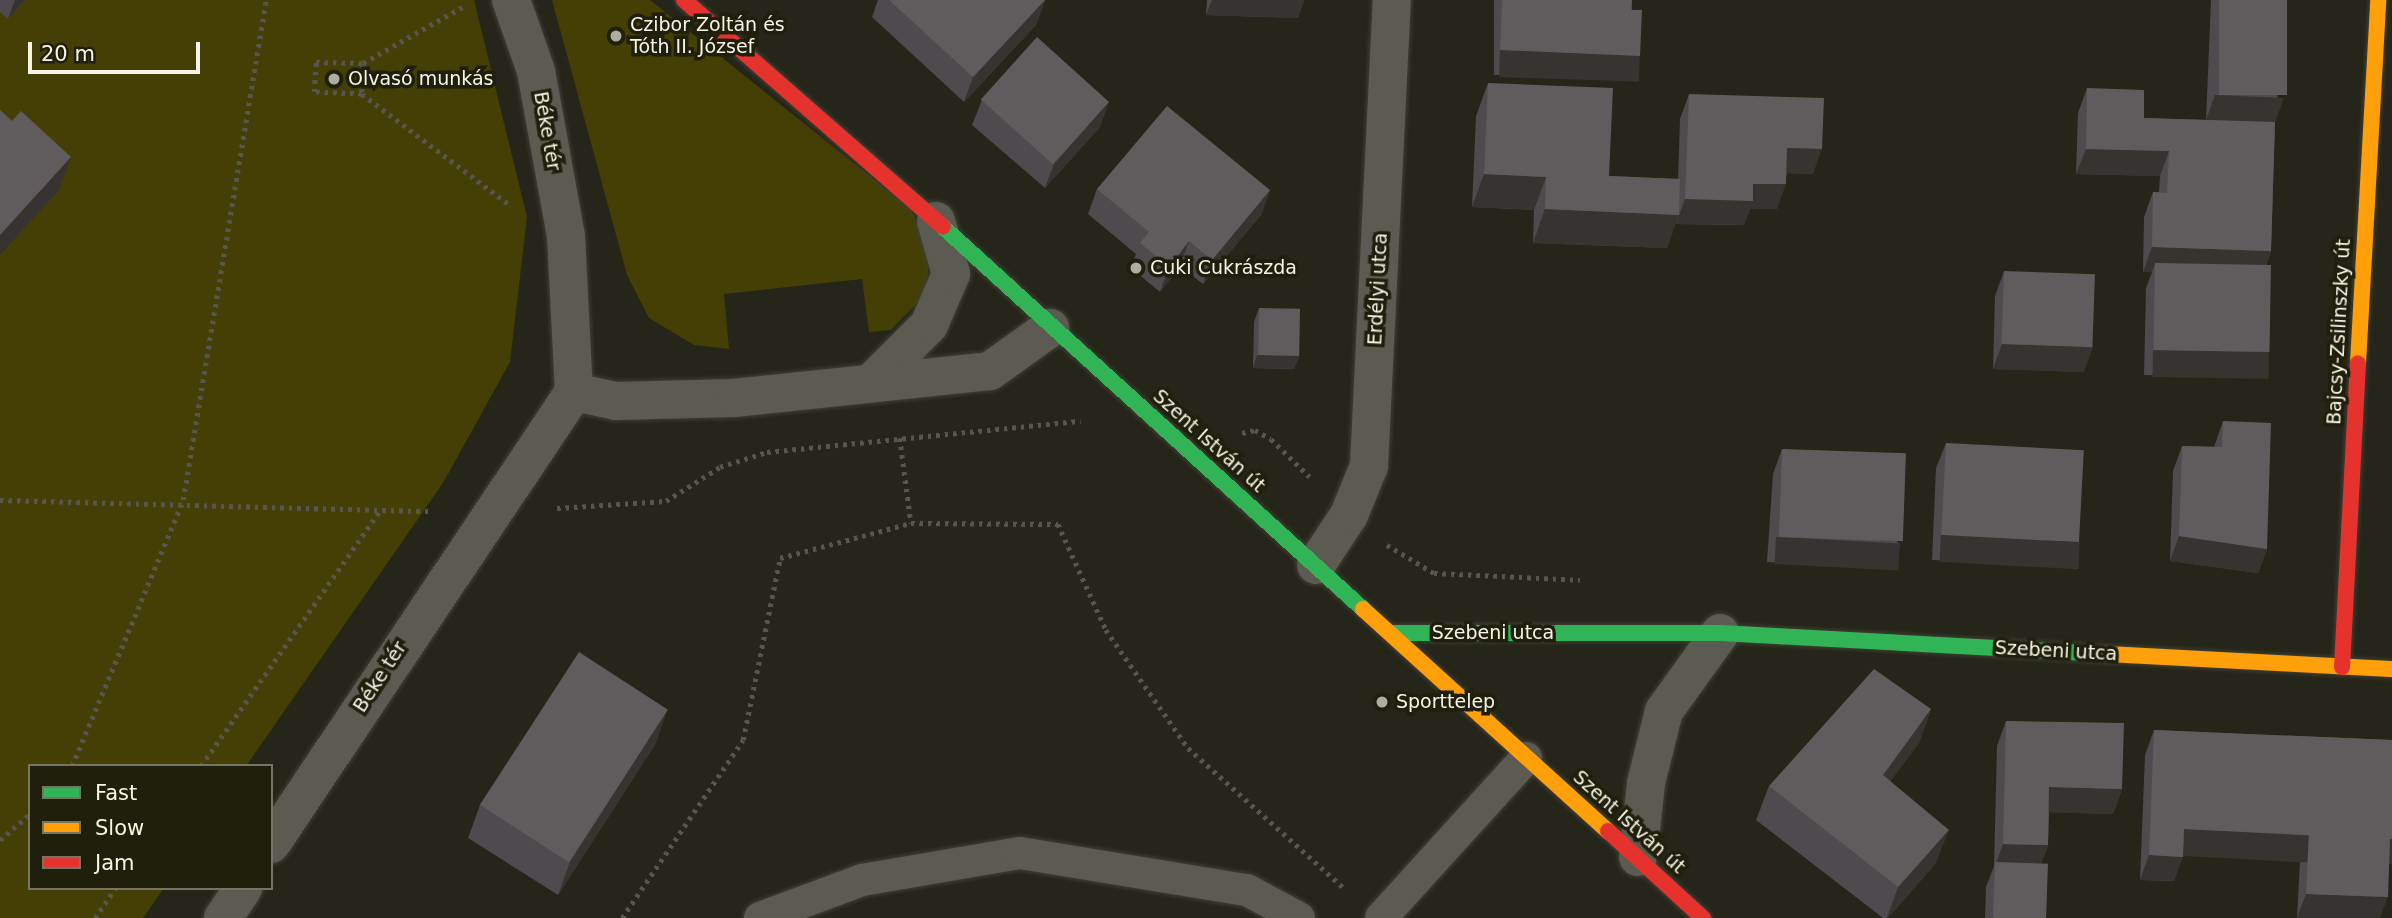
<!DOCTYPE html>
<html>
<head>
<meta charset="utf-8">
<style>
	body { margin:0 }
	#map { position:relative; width:2392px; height:918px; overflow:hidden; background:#252519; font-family:"DejaVu Sans",sans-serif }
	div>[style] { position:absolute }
	.green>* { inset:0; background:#444005 }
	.path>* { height:4.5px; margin-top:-2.25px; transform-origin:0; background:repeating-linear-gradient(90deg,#56564f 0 3.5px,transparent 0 8.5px) }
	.roads { filter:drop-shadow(0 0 2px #403f36) drop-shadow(0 0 2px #403f36) }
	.lane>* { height:32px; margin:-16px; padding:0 16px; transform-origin:16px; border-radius:16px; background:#5b5b52 }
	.street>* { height:38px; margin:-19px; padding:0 19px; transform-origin:19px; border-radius:19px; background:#5b5b52 }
	.fast>* { height:16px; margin:-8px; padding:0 8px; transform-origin:8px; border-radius:8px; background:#30b455 }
	.slow>* { height:16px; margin:-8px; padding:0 8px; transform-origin:8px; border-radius:8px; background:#ff9f0a }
	.jam>* { height:16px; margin:-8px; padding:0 8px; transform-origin:8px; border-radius:8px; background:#e5322d }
	.wall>* { inset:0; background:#4e4a4d; transform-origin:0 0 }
	.shaded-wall>* { inset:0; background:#363331; transform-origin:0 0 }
	.building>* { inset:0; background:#605c5d; transform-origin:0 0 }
	.dots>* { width:19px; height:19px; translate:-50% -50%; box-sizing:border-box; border:4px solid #201f0b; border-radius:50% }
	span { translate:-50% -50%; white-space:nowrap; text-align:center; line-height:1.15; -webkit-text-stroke:7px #201f0b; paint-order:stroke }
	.poi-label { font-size:19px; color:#f6f5e8 }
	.left { translate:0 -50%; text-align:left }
	.street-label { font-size:19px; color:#f6f5e8 }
	.legend { position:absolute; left:28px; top:764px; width:245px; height:126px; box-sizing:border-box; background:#201f0b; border:2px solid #767563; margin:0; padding:9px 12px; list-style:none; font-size:21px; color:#f6f5e8 }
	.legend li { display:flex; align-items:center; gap:14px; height:35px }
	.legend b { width:35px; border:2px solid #767563 }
	.scale { position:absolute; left:28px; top:42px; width:172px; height:32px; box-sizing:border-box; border:4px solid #f6f5e8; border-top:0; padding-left:9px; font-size:21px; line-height:24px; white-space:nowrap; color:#f6f5e8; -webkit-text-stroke:5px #201f0b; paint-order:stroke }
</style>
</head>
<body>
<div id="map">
	<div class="green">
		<div style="clip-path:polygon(0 0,474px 0,527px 217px,510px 362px,443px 483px,246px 766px,30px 766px,30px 888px,164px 888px,143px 918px,0 918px)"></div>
		<div style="clip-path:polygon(552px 0,650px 0,911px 209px,931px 255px,924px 296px,891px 330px,869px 332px,862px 279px,724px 294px,729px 349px,694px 345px,649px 318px,627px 275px)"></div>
	</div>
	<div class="path">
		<div style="left:363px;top:63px;width:31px;rotate:92deg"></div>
		<div style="left:362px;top:94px;width:48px;rotate:-177.6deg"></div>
		<div style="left:314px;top:92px;width:30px;rotate:-86deg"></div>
		<div style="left:316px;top:62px;width:47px;rotate:1.2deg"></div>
		<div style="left:363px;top:63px;width:116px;rotate:-29.4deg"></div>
		<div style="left:362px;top:94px;width:185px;rotate:36.9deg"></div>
		<div style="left:1242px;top:433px;width:13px;rotate:-13deg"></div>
		<div style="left:1255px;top:430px;width:18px;rotate:29deg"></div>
		<div style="left:1271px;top:439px;width:54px;rotate:44.3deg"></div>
		<div style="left:900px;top:438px;width:86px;rotate:82.6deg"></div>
		<div style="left:0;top:500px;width:433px;rotate:1.5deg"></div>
		<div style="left:557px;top:508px;width:109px;rotate:-3.7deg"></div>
		<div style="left:666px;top:501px;width:64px;rotate:-32.2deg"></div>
		<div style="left:720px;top:467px;width:49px;rotate:-17.7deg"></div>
		<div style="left:767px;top:452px;width:315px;rotate:-5.7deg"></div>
		<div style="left:1387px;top:545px;width:55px;rotate:30.8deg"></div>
		<div style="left:1434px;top:573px;width:146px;rotate:2.7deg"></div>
		<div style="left:72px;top:766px;width:288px;rotate:-67.3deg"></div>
		<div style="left:183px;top:500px;width:507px;rotate:-80.57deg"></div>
		<div style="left:201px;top:766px;width:312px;rotate:-55deg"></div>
		<div style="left:0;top:840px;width:40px;rotate:-41deg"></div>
		<div style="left:95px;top:918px;width:36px;rotate:-56deg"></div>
		<div style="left:622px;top:918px;width:215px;rotate:-55.8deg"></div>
		<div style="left:743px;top:740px;width:186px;rotate:-78.5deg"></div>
		<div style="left:780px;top:558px;width:136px;rotate:-15deg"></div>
		<div style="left:911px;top:523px;width:147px;rotate:0.4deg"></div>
		<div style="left:1058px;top:524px;width:116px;rotate:65.6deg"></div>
		<div style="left:1106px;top:630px;width:144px;rotate:55.2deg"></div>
		<div style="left:1188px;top:748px;width:211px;rotate:41.9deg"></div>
	</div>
	<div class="roads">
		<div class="lane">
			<div style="left:760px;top:918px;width:109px;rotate:-20.4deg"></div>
			<div style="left:862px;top:880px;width:160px;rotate:-9.7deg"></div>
			<div style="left:1020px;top:853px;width:230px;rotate:9.3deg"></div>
			<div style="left:1247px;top:890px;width:59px;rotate:28.3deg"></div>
			<div style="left:1381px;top:918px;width:216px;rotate:-47.8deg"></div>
		</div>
		<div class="street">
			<div style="left:511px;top:0;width:75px;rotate:70.6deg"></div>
			<div style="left:536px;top:71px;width:168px;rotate:79.7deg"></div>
			<div style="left:566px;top:236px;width:156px;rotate:87.1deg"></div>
			<div style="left:873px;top:381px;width:79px;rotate:-45deg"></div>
			<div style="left:929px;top:325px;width:56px;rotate:-66.7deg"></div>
			<div style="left:951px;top:274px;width:55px;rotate:-105.8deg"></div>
			<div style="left:574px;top:392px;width:43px;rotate:12.1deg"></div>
			<div style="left:616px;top:401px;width:118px;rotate:-1.5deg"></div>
			<div style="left:734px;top:398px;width:257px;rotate:-6deg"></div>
			<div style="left:990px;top:371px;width:74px;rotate:-35.6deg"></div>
			<div style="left:1316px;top:565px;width:60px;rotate:-56.6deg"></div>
			<div style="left:1349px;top:515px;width:53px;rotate:-67.8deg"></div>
			<div style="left:1369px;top:466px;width:467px;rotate:-87.2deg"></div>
			<div style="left:271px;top:844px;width:544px;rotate:-56.16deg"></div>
			<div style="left:1638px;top:857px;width:74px;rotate:-83.8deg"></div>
			<div style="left:1646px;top:783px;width:74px;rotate:-76deg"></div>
			<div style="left:1664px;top:711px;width:96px;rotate:-54.3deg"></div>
			<div style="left:223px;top:918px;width:36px;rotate:-56deg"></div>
		</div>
		<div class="fast">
			<div style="left:943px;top:227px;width:568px;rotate:42.29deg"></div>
			<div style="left:1392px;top:633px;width:328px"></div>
			<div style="left:1720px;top:633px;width:387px;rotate:3.1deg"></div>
		</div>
		<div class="slow">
			<div style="left:2358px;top:363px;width:364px;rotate:-86.8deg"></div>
			<div style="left:1363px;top:609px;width:331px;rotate:42.2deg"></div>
			<div style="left:2106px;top:654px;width:286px;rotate:3deg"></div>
		</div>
		<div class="jam">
			<div style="left:684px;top:0;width:344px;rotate:41.2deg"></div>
			<div style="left:2342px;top:667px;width:304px;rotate:-87deg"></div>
			<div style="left:1608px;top:831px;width:129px;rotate:42.5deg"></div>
		</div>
	</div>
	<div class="wall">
		<div style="clip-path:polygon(0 0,25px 0,8px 19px,0 12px)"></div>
		<div style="clip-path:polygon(878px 0,1045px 0,1036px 25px,964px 102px,872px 17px)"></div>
		<div style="clip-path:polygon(1207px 0,1304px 0,1298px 18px,1206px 15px)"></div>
		<div style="left:1494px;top:0;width:138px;height:75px"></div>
		<div style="clip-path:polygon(2211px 0,2287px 0,2275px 123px,2271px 251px,2266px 266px,2260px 377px,2144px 375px,2146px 288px,2152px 272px,2143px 272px,2144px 217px,2153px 192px,2159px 192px,2160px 176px,2076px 174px,2078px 113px,2087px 88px,2144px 118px,2206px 120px)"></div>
		<div style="clip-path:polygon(1488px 83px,1609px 176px,1678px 179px,1680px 119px,1689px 94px,1813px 174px,1787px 173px,1777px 209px,1750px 209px,1744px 225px,1676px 224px,1676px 222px,1667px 248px,1533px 243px,1534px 210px,1472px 207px,1476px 116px)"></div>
		<div style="clip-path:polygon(982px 100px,1100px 127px,1045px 188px,972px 125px)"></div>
		<div style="clip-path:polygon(1097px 189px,1270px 190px,1261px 215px,1203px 284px,1180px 266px,1160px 292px,1131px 268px,1136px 254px,1088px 214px)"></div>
		<div style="clip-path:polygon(2004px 271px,2084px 372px,1993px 369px,1995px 296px)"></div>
		<div style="clip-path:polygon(1259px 308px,1299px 356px,1294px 369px,1253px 368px,1254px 322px)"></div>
		<div style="clip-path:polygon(2223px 421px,2267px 549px,2258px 573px,2170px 561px,2173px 471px,2182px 446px,2214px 447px)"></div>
		<div style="clip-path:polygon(1946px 443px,2071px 567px,1932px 560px,1936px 468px)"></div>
		<div style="clip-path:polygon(1782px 449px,1900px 544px,1891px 569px,1767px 562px,1773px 474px)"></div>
		<div style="clip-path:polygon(1931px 709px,1919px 743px,1890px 781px,1936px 863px,1888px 918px,1883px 918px,1756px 820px,1769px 786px)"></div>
		<div style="clip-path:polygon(2006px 721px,2122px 789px,2113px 814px,2049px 812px,2048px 845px,2041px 864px,2046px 918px,1985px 918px,1986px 887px,1994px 866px,1997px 746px)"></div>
		<div style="clip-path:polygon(2154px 730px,2392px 740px,2392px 864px,2389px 864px,2380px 918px,2297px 918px,2300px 860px,2183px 854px,2174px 881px,2140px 880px,2145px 755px)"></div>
		<div style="clip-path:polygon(656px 743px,558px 895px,468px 838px,480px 805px)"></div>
	</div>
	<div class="shaded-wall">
		<div style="clip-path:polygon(15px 0,25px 0,8px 19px)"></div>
		<div style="clip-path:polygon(1045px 0,1036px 25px,964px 102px,973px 77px)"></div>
		<div style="clip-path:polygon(1212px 0,1304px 0,1298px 18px,1206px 15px)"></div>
		<div style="left:1500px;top:50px;width:140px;height:27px;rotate:2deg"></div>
		<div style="clip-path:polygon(2215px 95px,2284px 98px,2275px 123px,2206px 120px)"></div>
		<div style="clip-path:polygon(1109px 102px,1100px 127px,1045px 188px,1054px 164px)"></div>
		<div style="clip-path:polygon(1787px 148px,1822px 149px,1813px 174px,1778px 173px)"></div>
		<div style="clip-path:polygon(2086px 149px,2169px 151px,2160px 176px,2076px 174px)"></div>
		<div style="clip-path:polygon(71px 157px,59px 190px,0 255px,0 235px)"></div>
		<div style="clip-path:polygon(1484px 174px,1546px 177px,1534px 210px,1472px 207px)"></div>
		<div style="clip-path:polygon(1753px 184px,1786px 184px,1777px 209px,1750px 209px,1744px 225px,1676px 224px,1685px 199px)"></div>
		<div style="clip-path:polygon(1270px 190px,1261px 215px,1203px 284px,1212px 260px)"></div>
		<div style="clip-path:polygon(1545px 209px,1679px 215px,1667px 248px,1533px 243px)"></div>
		<div style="clip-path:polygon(1189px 241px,1180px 266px,1160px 292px,1169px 267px)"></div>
		<div style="clip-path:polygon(2152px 247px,2271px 251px,2262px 276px,2155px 263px,2152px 272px,2143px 272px)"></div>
		<div style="clip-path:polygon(2002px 344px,2093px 347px,2084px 372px,1993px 369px)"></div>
		<div style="left:2153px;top:350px;width:116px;height:27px;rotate:1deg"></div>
		<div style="clip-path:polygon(1257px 355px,1299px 356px,1294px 369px,1253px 368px)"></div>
		<div style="left:1941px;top:535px;width:139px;height:27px;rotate:3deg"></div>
		<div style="clip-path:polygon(2179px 536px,2267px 549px,2258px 573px,2170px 561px)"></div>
		<div style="left:1776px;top:537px;width:124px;height:27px;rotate:3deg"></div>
		<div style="clip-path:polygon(668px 709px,656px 743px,558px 895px,570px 862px)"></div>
		<div style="clip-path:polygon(1931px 709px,1919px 743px,1871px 808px,1883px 775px)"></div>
		<div style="clip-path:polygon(2049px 787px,2122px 789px,2113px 814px,2040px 812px)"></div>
		<div style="left:2184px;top:829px;width:125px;height:27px;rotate:3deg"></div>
		<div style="clip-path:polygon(1949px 830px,1936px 863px,1888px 918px,1887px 918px,1898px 887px)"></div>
		<div style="clip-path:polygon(2390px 839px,2392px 839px,2392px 864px,2381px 863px)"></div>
		<div style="clip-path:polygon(2003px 844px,2048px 845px,2039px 870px,1995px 866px)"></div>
		<div style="clip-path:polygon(2149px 855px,2183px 857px,2174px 881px,2140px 880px)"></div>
		<div style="clip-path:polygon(2306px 894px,2388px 897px,2380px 918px,2297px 918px)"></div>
	</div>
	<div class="building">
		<div style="clip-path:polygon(889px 0,1045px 0,973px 77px)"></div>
		<div style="clip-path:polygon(1502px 0,1632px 0,1631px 10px,1642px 10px,1640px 56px,1500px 50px)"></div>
		<div style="left:2219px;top:0;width:68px;height:95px"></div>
		<div style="left:1037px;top:37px;width:97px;height:84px;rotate:42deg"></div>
		<div style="clip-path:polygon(1488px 83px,1613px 88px,1609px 176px,1680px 179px,1679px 215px,1545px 209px,1546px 177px,1484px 174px)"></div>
		<div style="clip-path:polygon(2087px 88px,2144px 90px,2144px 118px,2275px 122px,2271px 251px,2152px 247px,2153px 192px,2167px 193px,2169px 151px,2086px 149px)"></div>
		<div style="clip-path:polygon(1689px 94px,1824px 98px,1822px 149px,1787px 148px,1786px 184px,1753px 184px,1753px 201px,1685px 199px)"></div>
		<div style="clip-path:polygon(1167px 106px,1270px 190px,1212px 260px,1189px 241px,1169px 267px,1140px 243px,1149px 232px,1097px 189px)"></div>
		<div style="clip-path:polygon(0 110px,12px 121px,21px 111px,71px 157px,0 235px)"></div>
		<div style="left:2155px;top:263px;width:116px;height:87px;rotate:1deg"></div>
		<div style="left:2004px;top:271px;width:91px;height:73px;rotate:2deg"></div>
		<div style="left:1259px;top:308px;width:41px;height:47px;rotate:1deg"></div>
		<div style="clip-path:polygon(2223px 421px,2271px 423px,2267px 549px,2179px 536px,2182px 446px,2222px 447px)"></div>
		<div style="left:1946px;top:443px;width:138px;height:92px;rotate:3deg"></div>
		<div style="left:1782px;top:449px;width:124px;height:88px;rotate:2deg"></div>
		<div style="left:579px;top:652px;width:106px;height:182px;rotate:33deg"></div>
		<div style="clip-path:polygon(1874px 669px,1931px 709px,1883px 775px,1949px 830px,1898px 887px,1769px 786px)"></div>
		<div style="clip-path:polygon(2006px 721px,2124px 723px,2122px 789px,2049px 787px,2048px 845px,2003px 844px)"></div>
		<div style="clip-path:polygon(2154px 730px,2392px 740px,2392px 839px,2390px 839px,2388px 897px,2306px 894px,2309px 835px,2184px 829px,2183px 857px,2149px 855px)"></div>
		<div style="left:1995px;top:862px;width:53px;height:56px;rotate:2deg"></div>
	</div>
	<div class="dots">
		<div style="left:616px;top:36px;background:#adaca0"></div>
		<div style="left:334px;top:79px;background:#adaca0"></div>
		<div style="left:1136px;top:268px;background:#adaca0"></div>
		<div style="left:1382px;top:702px;background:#adaca0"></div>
	</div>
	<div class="poi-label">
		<span class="left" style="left:630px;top:36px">Czibor Zoltán és<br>Tóth II. József</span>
		<span class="left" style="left:348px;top:79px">Olvasó munkás</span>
		<span class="left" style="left:1150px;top:268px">Cuki Cukrászda</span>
		<span class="left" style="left:1396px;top:702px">Sporttelep</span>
	</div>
	<div class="street-label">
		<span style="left:547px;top:131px;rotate:80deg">Béke tér</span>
		<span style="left:1378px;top:289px;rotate:-87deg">Erdélyi utca</span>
		<span style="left:2339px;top:332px;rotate:-87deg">Bajcsy-Zsilinszky út</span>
		<span style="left:1209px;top:441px;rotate:42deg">Szent István út</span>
		<span style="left:1493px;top:633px">Szebeni utca</span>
		<span style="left:2056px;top:651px;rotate:3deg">Szebeni utca</span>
		<span style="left:380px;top:677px;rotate:-57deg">Béke tér</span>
		<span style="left:1629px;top:822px;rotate:42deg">Szent István út</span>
	</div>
	<ul class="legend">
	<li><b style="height:9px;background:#30b455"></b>Fast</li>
	<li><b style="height:9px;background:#ff9f0a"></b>Slow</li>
	<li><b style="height:9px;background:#e5322d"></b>Jam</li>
	</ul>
	<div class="scale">20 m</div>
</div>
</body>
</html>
